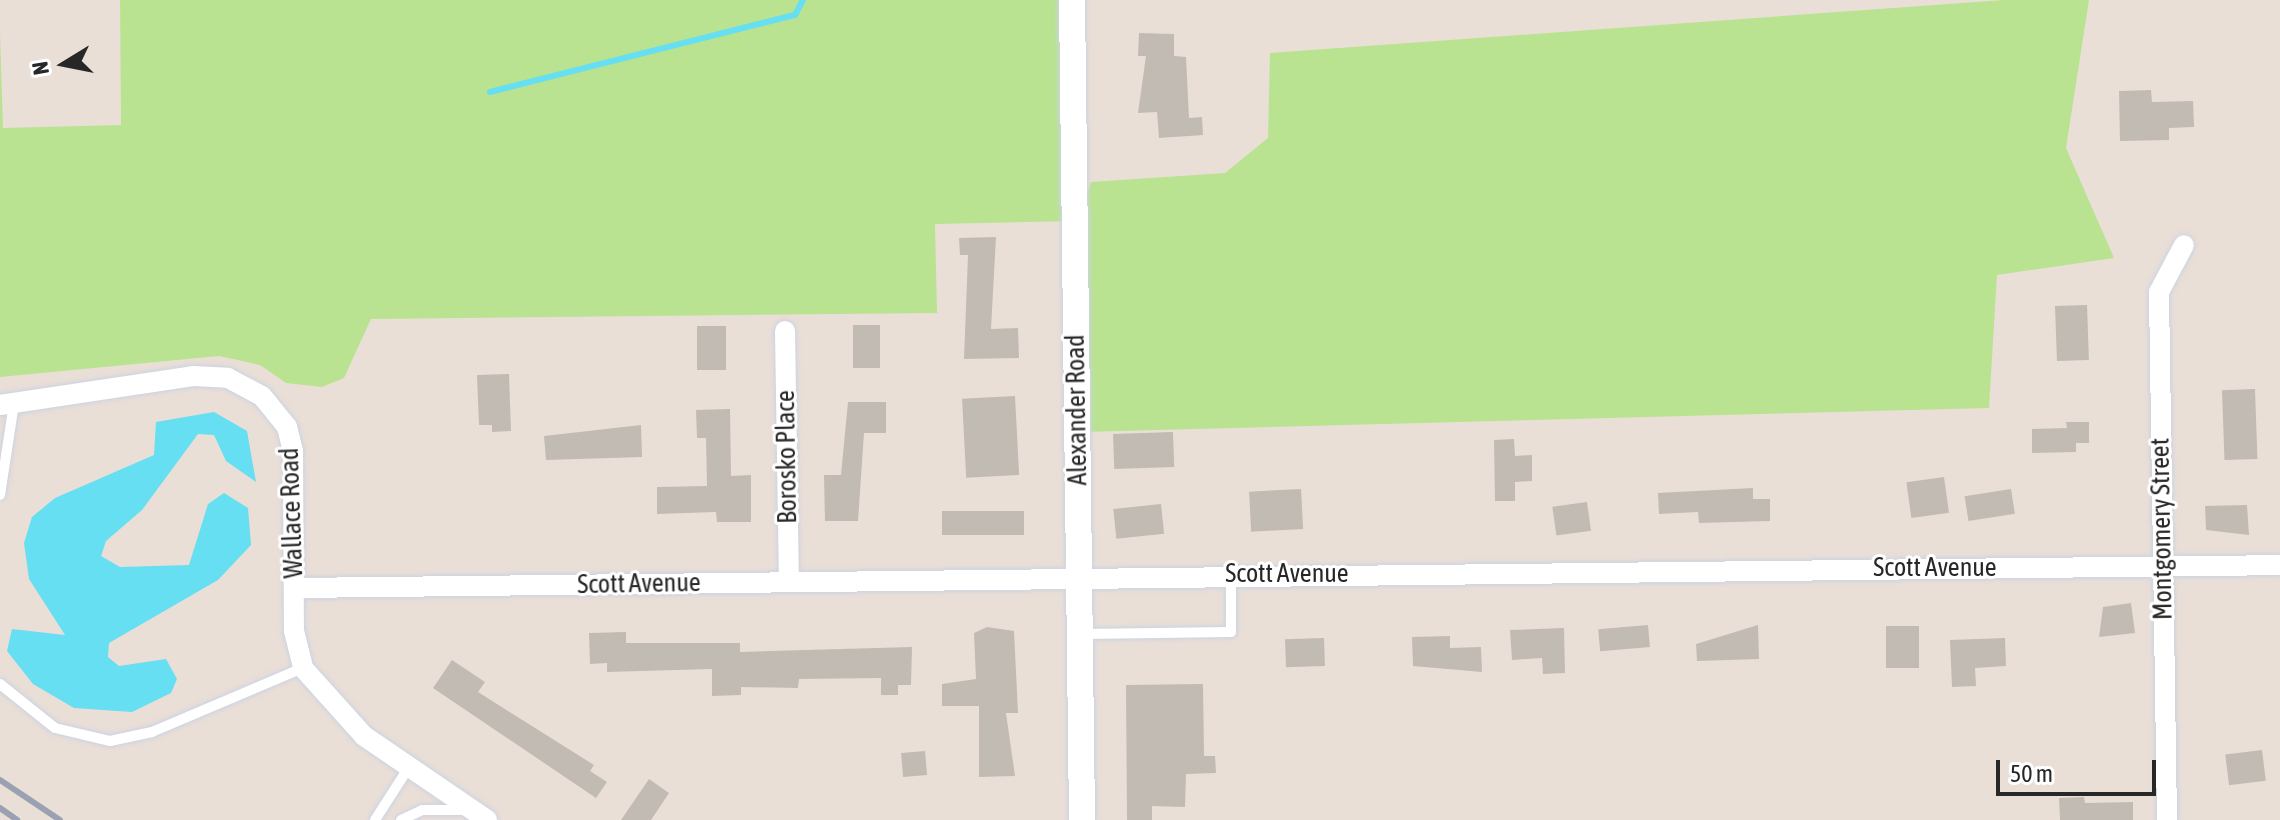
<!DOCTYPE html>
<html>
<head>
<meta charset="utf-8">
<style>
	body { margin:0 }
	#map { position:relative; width:2280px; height:820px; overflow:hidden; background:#eadfd7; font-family:"Asap Condensed",sans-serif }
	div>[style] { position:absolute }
	.green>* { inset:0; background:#b9e391 }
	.water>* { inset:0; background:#65dff1 }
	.stream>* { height:6px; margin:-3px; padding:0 3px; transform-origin:3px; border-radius:3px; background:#65dff1 }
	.building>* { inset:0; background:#c2bbb3; transform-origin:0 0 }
	.roads { filter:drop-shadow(0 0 2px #ccd3e1) drop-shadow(0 0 2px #ccd3e1) }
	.service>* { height:10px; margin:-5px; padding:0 5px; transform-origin:5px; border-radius:5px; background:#fff }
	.minor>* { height:20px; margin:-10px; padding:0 10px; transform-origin:10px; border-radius:10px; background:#fff }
	.tertiary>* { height:26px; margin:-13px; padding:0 13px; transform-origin:13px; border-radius:13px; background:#fff }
	.rail>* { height:6px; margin:-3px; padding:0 3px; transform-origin:3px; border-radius:3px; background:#9aa1b2 }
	span { translate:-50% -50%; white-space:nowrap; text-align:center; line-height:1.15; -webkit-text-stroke:6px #fff; paint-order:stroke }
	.street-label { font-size:26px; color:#272727 }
	.north { position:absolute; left:24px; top:24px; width:80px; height:80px; -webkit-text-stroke:6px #fff; paint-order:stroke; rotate:260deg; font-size:22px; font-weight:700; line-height:32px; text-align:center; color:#272727 }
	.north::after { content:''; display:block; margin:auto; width:28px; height:36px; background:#272727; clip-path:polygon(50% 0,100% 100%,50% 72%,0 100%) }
	.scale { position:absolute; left:1996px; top:760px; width:160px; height:36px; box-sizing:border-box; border:4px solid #272727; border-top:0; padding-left:10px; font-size:24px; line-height:28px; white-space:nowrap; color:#272727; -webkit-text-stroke:6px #fff; paint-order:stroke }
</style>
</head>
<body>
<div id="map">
	<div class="green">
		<div style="clip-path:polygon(120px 0,1072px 0,1075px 221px,935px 224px,937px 313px,371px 319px,344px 378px,322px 387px,286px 383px,260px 365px,219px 356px,0 377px,0 32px,3px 128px,121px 125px)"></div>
		<div style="clip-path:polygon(2004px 0,2089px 0,2066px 148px,2114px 258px,1997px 275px,1989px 408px,1082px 432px,1079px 213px,1091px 182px,1225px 173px,1268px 138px,1270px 53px)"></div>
	</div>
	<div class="water">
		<div style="clip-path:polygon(214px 412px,247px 431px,256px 482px,226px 461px,214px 435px,198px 434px,142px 510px,106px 541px,101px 556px,120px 567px,189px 565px,208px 504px,224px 493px,248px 508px,251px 545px,218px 580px,109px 643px,108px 657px,119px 666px,166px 659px,177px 679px,171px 693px,132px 712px,74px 708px,33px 684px,7px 651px,12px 629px,65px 635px,29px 579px,24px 543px,32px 517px,55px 498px,154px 455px,156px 422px)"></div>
	</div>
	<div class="stream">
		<div style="left:490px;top:92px;width:315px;rotate:-14.2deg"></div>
		<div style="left:795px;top:15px;width:17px;rotate:-62deg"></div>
	</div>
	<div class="building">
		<div style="clip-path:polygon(1139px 33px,1174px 34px,1174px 56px,1186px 57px,1189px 118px,1202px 117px,1203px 135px,1159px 138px,1157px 112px,1138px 113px,1146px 56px,1138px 56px)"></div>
		<div style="clip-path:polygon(2151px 90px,2152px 102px,2193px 101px,2194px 127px,2169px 128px,2169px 140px,2120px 141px,2119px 91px)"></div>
		<div style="clip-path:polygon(996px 237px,991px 329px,1018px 328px,1019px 358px,964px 359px,968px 255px,960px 255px,959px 238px)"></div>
		<div style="left:2087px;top:305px;width:55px;height:32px;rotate:88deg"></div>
		<div style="left:853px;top:325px;width:27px;height:43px"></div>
		<div style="left:697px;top:326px;width:29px;height:44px"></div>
		<div style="clip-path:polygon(509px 374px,511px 431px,492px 432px,492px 425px,479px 425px,477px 375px)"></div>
		<div style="left:2255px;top:389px;width:70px;height:33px;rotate:88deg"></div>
		<div style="left:1015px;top:396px;width:79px;height:53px;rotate:87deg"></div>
		<div style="clip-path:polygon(848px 402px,886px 402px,886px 433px,864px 433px,858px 521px,825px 521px,824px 475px,841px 475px)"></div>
		<div style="clip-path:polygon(730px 409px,731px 476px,751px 475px,751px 522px,717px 522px,716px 512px,657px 514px,657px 487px,707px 486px,706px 438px,697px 438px,696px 410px)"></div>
		<div style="clip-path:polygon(2066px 422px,2089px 422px,2089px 443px,2076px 443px,2076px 452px,2032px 453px,2032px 429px,2067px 428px)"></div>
		<div style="clip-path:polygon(641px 425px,642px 457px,546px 460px,544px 436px)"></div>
		<div style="left:1173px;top:432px;width:35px;height:60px;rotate:88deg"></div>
		<div style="clip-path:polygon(1514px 439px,1515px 456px,1532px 455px,1532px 481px,1515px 482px,1515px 501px,1495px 501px,1494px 440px)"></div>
		<div style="left:1944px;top:477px;width:36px;height:38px;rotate:82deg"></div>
		<div style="clip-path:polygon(1753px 488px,1753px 499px,1770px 499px,1770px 521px,1699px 523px,1698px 512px,1659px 514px,1658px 493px)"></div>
		<div style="left:1301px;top:489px;width:40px;height:52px;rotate:87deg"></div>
		<div style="left:2011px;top:489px;width:25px;height:47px;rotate:81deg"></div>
		<div style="left:1587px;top:502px;width:29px;height:35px;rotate:82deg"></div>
		<div style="left:1161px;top:504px;width:30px;height:48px;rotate:84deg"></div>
		<div style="clip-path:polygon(2247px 505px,2249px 535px,2206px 530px,2205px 506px)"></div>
		<div style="left:1024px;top:511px;width:24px;height:82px;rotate:90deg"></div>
		<div style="clip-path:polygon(2131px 603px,2135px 633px,2099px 637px,2103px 607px)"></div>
		<div style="left:1648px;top:625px;width:22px;height:50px;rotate:85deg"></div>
		<div style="clip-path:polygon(1758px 625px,1759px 659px,1697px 661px,1696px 644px)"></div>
		<div style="left:1886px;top:626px;width:33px;height:42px"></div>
		<div style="clip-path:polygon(987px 627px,1014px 631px,1018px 713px,1006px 713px,1015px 776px,979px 777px,979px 706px,942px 706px,942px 684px,976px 679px,974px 633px)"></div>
		<div style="clip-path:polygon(1564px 628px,1565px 673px,1543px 674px,1542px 658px,1512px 660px,1510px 630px)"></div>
		<div style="clip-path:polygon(626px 632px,626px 643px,740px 643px,740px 652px,912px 647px,911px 685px,898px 685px,898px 695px,881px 695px,881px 678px,799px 679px,798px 688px,741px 687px,741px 695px,712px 696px,712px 669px,607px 672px,607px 663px,590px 664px,589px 633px)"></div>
		<div style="clip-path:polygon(1450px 636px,1450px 648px,1481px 647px,1482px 672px,1413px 666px,1412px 637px)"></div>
		<div style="left:1324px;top:638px;width:28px;height:39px;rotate:88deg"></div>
		<div style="clip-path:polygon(2005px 638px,2006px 666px,1975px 668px,1976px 686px,1952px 687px,1950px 640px)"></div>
		<div style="clip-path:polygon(452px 660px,485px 682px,478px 692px,594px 765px,590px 771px,607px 782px,596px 798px,433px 688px)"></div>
		<div style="clip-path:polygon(1203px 684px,1204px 756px,1215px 756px,1216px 773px,1186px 774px,1185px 807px,1152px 806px,1152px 820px,1127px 820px,1126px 685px)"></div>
		<div style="left:2262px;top:750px;width:31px;height:37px;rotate:83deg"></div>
		<div style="left:925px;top:751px;width:24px;height:24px;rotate:85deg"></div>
		<div style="clip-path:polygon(649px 779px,669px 793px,651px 820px,621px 820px)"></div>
		<div style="clip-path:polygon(2084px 797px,2085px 803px,2133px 802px,2133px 820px,2060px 820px,2059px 798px)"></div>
	</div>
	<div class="roads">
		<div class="service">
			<div style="left:0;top:495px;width:92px;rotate:-81.3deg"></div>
			<div style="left:1082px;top:634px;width:149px;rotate:-0.8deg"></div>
			<div style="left:1231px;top:632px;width:55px;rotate:-90deg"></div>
			<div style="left:0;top:684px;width:70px;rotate:38.7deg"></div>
			<div style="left:55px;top:728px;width:57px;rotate:13.3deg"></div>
			<div style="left:110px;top:741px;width:43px;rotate:-12.1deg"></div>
			<div style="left:152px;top:732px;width:164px;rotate:-23deg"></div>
			<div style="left:375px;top:820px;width:63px;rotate:-57.3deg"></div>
			<div style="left:401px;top:820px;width:23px;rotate:-25deg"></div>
			<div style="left:422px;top:810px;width:43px"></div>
		</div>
		<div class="minor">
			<div style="left:785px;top:331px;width:251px;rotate:89.1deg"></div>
			<div style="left:0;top:405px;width:195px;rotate:-8.5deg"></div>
			<div style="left:193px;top:376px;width:35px;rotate:3deg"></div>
			<div style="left:228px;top:378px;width:38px;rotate:28deg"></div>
			<div style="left:262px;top:396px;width:40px;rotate:51deg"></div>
			<div style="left:287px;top:427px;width:25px;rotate:76deg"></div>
			<div style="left:293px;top:451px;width:180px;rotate:89.7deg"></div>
			<div style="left:294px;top:631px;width:38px;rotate:76deg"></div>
			<div style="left:303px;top:668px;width:91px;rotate:48.1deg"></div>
			<div style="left:364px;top:736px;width:149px;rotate:34.3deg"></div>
			<div style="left:294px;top:588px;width:1986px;rotate:-0.66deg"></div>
			<div style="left:2167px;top:820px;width:528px;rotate:-90.87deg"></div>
			<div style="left:2159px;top:292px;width:53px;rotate:-62deg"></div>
		</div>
		<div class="tertiary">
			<div style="left:1072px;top:0;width:820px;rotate:89.3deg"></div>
		</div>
	</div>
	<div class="rail">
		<div style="left:0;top:780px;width:72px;rotate:33.7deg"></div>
		<div style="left:0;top:808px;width:21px;rotate:35deg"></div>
	</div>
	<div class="street-label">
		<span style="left:1077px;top:410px;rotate:-91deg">Alexander Road</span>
		<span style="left:787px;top:457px;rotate:-91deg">Borosko Place</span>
		<span style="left:292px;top:513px;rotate:-92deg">Wallace Road</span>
		<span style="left:2162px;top:529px;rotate:-91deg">Montgomery Street</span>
		<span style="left:1935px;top:568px">Scott Avenue</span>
		<span style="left:1287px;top:574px">Scott Avenue</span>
		<span style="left:639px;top:584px;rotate:-1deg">Scott Avenue</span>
	</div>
	<div class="north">N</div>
	<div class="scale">50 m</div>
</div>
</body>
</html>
